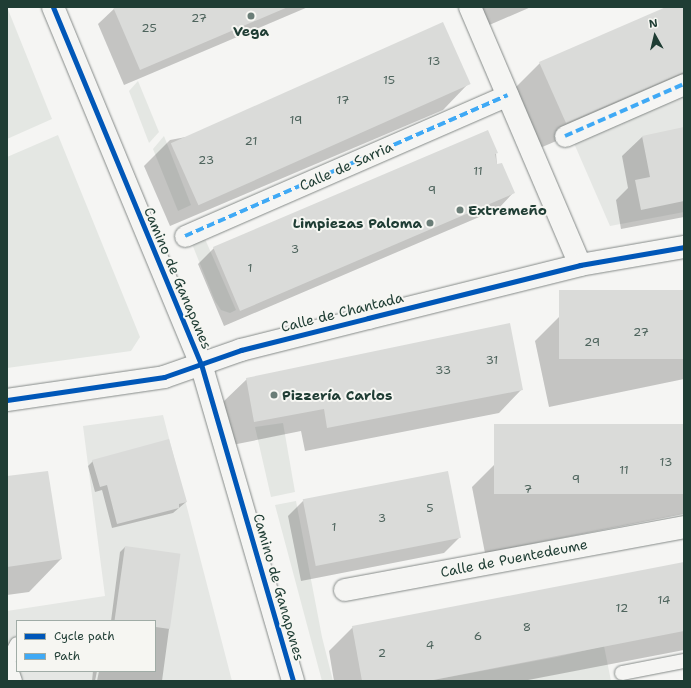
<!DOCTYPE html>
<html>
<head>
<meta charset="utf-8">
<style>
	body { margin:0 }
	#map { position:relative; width:691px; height:688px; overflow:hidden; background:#f5f5f3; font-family:"Shantell Sans",sans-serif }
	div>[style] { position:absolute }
	.built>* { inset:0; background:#e5e7e4 }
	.green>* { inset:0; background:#e4e7e3 }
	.shadow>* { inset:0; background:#0003 }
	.building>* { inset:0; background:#dadbd9; transform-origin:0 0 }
	.roads { filter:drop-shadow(0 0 1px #858a88) drop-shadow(0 0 1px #858a88) }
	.service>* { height:14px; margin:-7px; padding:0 7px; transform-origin:7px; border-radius:7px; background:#f5f5f3 }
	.pedestrian>* { height:21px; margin:-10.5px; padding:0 10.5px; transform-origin:10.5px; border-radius:10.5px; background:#f5f5f3 }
	.minor>* { height:22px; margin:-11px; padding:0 11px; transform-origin:11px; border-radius:11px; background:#f5f5f3 }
	.tertiary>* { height:22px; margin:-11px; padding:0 11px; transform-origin:11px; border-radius:11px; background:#f5f5f3 }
	.quiet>* { height:4px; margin-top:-2px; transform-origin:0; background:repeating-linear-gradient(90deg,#3fa9f5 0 8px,transparent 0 12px) }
	.cycleway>* { height:5px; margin:-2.5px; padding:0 2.5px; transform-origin:2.5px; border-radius:2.5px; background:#0057b8 }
	.dots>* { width:11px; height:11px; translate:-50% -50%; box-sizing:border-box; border:2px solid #f6f6f2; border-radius:50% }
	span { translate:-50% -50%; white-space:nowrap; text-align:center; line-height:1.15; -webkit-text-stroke:4px #f6f6f2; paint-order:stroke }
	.number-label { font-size:12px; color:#4e645d }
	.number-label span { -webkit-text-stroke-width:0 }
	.poi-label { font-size:14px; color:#1f3d34; font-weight:700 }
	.left { translate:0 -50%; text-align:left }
	.right { translate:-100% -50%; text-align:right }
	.street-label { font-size:14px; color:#1f3d34 }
	.frame { position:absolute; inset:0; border:8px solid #1f3d34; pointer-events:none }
	.legend { position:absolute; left:16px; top:620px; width:140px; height:52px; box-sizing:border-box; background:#f6f6f2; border:1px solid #a0aca6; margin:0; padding:5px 7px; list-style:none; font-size:12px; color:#1f3d34 }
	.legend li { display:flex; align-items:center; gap:8px; height:20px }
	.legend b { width:20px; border:1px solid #a0aca6 }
	.north { position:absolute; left:635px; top:16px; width:40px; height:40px; -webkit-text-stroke:3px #f6f6f2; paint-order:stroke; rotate:352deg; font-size:11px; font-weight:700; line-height:16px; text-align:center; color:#1f3d34 }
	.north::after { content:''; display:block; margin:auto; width:14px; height:18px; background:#1f3d34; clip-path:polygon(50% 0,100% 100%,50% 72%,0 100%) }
</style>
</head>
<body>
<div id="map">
	<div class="built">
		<div style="clip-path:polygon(684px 92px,684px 212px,610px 226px,573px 141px)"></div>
		<div style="clip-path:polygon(evenodd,163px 415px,232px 681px,7px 681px,7px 611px,105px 596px,83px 426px,163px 415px,17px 621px,155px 621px,155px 671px,17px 671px,17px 621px)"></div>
	</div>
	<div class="green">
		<div style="clip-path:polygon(7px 7px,52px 119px,7px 139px)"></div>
		<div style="clip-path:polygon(138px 81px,159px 132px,149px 143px,129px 91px)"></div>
		<div style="clip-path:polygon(58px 135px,140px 337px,131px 351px,7px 368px,7px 157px)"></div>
		<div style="clip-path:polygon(164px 136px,191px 205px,178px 211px,153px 149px)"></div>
		<div style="clip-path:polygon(205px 239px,236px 310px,230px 313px,221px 310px,215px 301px,192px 244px)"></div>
		<div style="clip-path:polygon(283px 423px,295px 492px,271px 497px,255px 427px)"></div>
		<div style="clip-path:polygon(296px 501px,322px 637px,333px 681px,322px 681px,275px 505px)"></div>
		<div style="clip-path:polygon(604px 646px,611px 681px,428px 681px,557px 657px)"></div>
	</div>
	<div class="shadow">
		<div style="clip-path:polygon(116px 7px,308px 7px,124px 85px,98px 24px)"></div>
		<div style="clip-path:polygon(479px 7px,531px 7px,487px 26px)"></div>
		<div style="clip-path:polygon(668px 7px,684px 7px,684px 86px,540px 148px,514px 89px,540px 63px)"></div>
		<div style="clip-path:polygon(468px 84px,443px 110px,170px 226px,144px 166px,170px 140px)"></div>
		<div style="clip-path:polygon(684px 128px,684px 217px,621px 229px,616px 200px,628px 188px,622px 156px,642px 137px)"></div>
		<div style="clip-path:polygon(496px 153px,497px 165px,513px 193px,498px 209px,224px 326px,198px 264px,214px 248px)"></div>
		<div style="clip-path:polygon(684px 291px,684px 379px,549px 407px,535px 341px,561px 315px)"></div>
		<div style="clip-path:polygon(247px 379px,522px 389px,499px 413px,305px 451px,301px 431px,232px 445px,223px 402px)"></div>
		<div style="clip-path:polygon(684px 425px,684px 514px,485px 553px,472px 487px,498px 461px)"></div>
		<div style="clip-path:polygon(93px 461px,186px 502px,173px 513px,112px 528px,102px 490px,95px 492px,88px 466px)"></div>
		<div style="clip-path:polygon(7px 477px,61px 559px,29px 592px,7px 595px)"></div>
		<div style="clip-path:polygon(304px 500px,460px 537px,444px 553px,301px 581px,288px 516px)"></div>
		<div style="clip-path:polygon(125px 547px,179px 555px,162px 681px,97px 681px,99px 671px,155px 671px,155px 621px,111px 621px,120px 552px)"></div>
		<div style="clip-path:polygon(684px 563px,684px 650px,523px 681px,334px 681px,329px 651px,353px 627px)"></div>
		<div style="clip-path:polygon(93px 671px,97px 671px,95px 681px,92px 681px)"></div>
	</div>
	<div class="building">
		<div style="clip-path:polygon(113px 7px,288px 7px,140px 70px)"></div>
		<div style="clip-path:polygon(666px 7px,684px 7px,684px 72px,566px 123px,539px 62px)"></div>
		<div style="left:443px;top:22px;width:68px;height:298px;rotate:66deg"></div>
		<div style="clip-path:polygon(684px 127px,684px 201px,641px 210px,635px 180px,650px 177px,642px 136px)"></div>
		<div style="clip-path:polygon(488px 130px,498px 153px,495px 154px,497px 164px,502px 163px,515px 193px,240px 311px,213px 247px)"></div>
		<div style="left:684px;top:290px;width:69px;height:125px;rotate:90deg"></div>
		<div style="clip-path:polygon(510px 323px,523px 390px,327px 428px,324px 409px,254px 422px,246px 378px)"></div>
		<div style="left:684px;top:424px;width:70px;height:190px;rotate:90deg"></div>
		<div style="clip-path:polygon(169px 439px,187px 502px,179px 504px,179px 508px,117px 524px,107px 485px,100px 487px,92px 460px)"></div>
		<div style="clip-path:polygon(48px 471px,62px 559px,7px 567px,7px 476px)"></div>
		<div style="left:448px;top:471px;width:68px;height:148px;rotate:79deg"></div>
		<div style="left:125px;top:546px;width:56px;height:76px;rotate:8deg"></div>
		<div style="clip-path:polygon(684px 562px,684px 631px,428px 681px,362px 681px,352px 626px)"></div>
	</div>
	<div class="roads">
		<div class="service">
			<div style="left:622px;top:673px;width:63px;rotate:-11deg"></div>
			<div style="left:15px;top:681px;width:21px;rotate:-109deg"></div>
			<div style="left:8px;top:661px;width:19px;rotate:-62deg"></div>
		</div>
		<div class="pedestrian">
			<div style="left:565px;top:136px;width:130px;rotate:-23.6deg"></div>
			<div style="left:185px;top:236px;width:352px;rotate:-23.6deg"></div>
		</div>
		<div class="minor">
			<div style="left:53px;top:7px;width:386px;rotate:67.5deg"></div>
			<div style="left:470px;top:7px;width:280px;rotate:66.9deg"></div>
			<div style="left:7px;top:400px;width:159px;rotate:-8.3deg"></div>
			<div style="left:164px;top:377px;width:82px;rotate:-19.3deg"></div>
			<div style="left:241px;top:350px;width:131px;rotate:-14.1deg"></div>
			<div style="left:368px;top:318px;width:219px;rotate:-14deg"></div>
			<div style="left:580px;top:265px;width:106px;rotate:-9.8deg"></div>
			<div style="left:345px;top:590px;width:345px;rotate:-10.5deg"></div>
		</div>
		<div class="tertiary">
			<div style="left:201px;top:364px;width:330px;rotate:73.8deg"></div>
		</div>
	</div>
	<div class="quiet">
		<div style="left:565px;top:136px;width:130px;rotate:-23.6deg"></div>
		<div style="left:185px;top:236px;width:352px;rotate:-23.6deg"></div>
	</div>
	<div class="cycleway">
		<div style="left:53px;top:7px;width:386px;rotate:67.5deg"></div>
		<div style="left:201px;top:364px;width:330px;rotate:73.8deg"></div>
		<div style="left:7px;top:400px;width:159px;rotate:-8.3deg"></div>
		<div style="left:164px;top:377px;width:82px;rotate:-19.3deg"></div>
		<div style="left:241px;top:350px;width:131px;rotate:-14.1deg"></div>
		<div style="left:368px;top:318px;width:219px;rotate:-14deg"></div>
		<div style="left:580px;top:265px;width:106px;rotate:-9.8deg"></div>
	</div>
	<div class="dots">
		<div style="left:251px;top:16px;background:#6a7d77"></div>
		<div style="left:460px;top:210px;background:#6a7d77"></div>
		<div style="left:430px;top:223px;background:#6a7d77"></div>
		<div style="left:274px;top:395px;background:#6a7d77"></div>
	</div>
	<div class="number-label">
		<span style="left:199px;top:19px">27</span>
		<span style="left:149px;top:29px">25</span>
		<span style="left:434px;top:62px">13</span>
		<span style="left:389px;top:81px">15</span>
		<span style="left:343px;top:101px">17</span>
		<span style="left:296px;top:121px">19</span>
		<span style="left:251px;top:142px">21</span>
		<span style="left:206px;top:161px">23</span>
		<span style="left:478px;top:172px">11</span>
		<span style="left:432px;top:191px">9</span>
		<span style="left:295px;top:250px">3</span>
		<span style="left:250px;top:269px">1</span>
		<span style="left:641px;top:333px">27</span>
		<span style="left:592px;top:343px">29</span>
		<span style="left:492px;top:361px">31</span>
		<span style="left:443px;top:371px">33</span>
		<span style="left:666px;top:463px">13</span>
		<span style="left:624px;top:471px">11</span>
		<span style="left:576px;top:480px">9</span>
		<span style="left:528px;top:490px">7</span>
		<span style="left:430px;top:509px">5</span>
		<span style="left:382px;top:519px">3</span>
		<span style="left:334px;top:528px">1</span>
		<span style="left:664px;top:601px">14</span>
		<span style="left:622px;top:609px">12</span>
		<span style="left:527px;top:628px">8</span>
		<span style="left:478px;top:637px">6</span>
		<span style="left:430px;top:646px">4</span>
		<span style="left:382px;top:654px">2</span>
	</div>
	<div class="poi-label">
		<span style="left:251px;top:31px">Vega</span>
		<span class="left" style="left:468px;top:210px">Extremeño</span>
		<span class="right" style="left:422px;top:223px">Limpiezas Paloma</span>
		<span class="left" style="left:282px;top:395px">Pizzería Carlos</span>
	</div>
	<div class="street-label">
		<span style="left:346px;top:166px;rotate:-24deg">Calle de Sarria</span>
		<span style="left:178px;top:278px;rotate:67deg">Camino de Ganapanes</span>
		<span style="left:342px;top:312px;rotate:-14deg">Calle de Chantada</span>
		<span style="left:514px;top:558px;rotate:-11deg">Calle de Puentedeume</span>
		<span style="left:279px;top:587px;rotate:74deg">Camino de Ganapanes</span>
	</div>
	<div class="frame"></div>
	<ul class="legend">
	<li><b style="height:5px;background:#0057b8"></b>Cycle path</li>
	<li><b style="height:5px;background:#3fa9f5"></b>Path</li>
	</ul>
	<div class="north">N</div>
</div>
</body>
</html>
